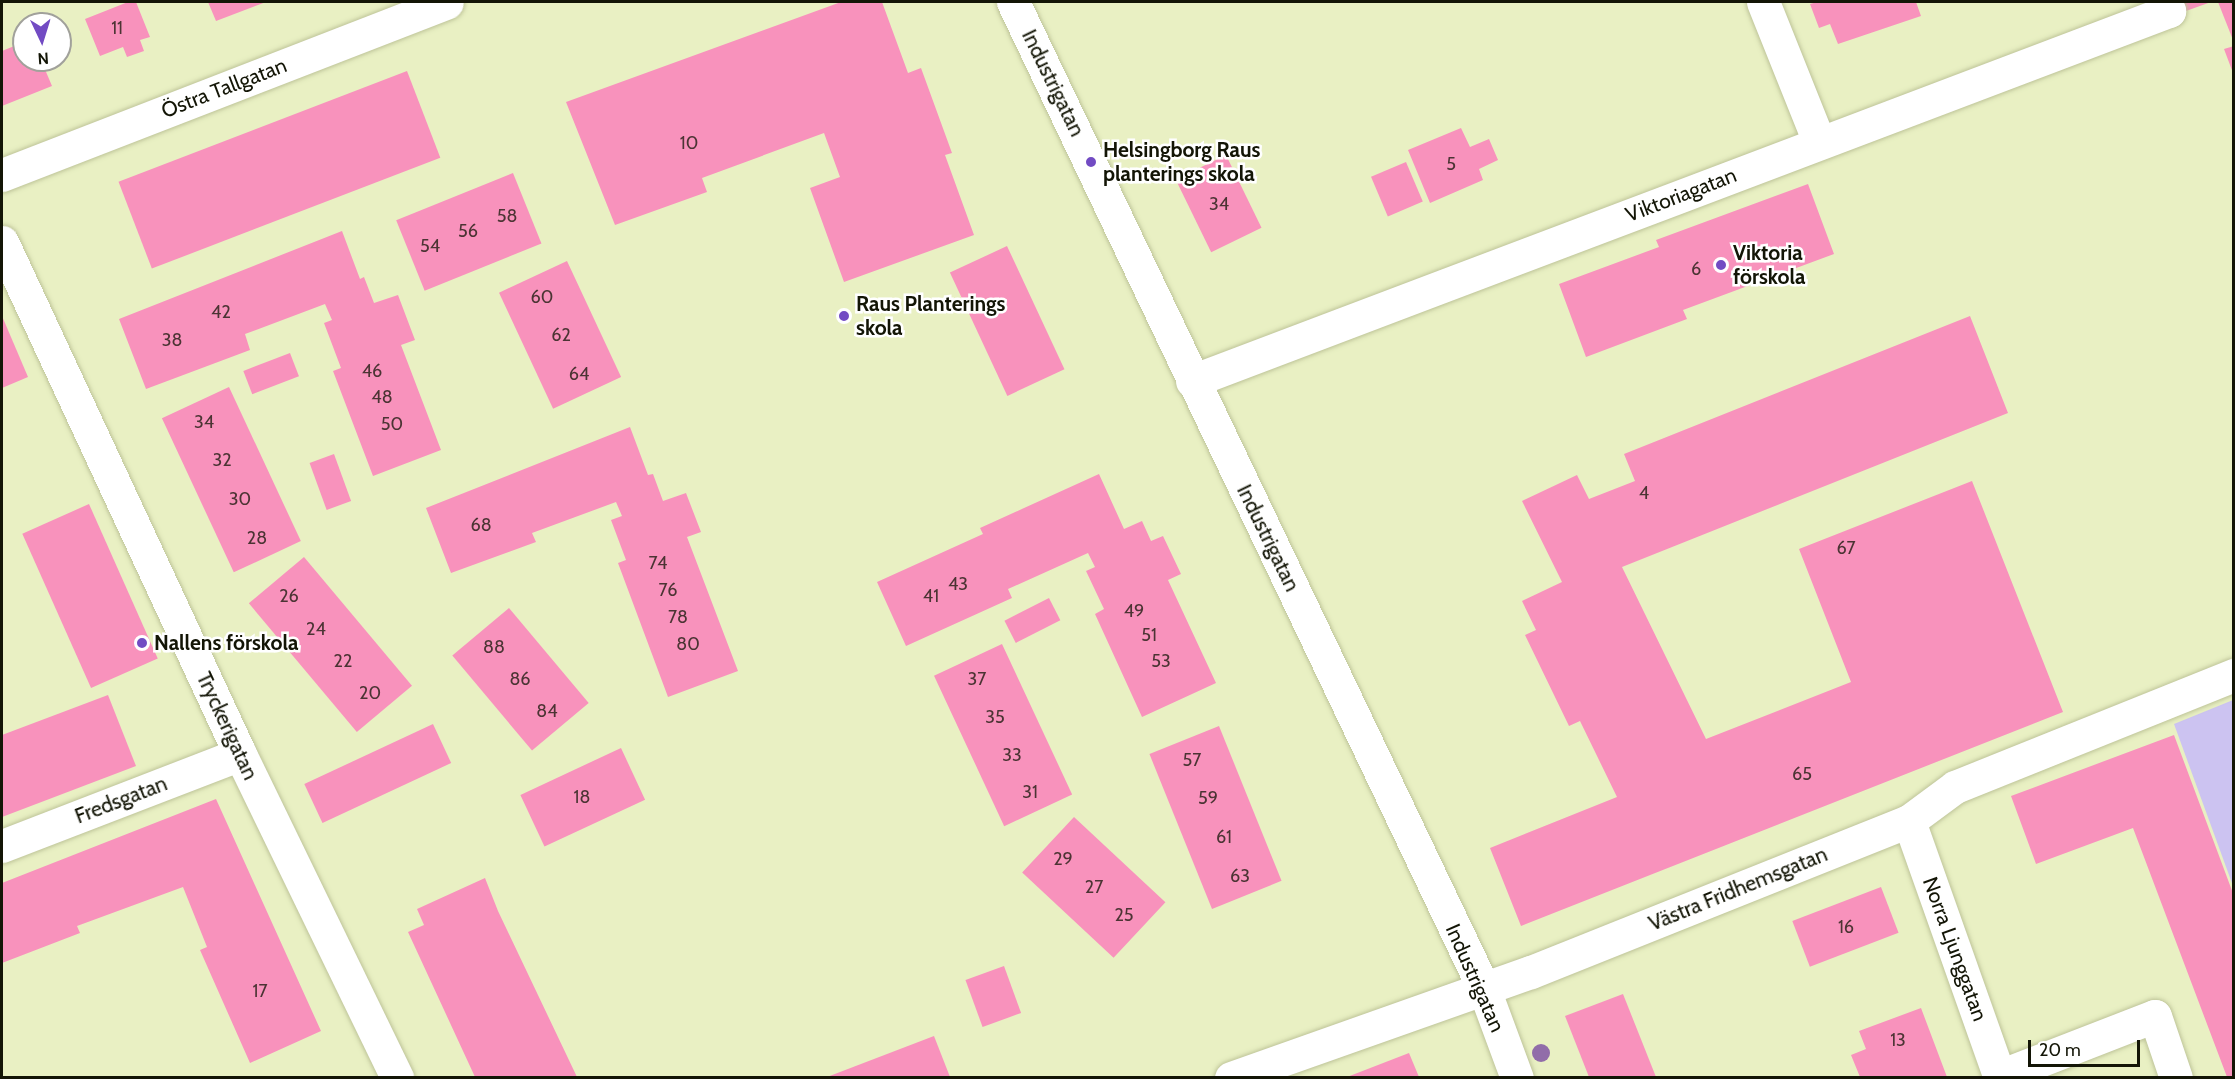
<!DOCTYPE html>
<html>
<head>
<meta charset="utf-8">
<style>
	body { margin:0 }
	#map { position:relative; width:2235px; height:1079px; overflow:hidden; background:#e9f0c3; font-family:Cabin,sans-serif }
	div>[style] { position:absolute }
	.green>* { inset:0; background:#ccc3f1 }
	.building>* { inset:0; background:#f892bc; transform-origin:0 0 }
	.roads { filter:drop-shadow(0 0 2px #bec499) drop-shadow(0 0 2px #bec499) }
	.minor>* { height:33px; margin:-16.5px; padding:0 16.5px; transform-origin:16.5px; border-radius:16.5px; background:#fff }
	.trees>* { width:18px; height:18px; margin:-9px; border-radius:50%; background:#916da9 }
	.dots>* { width:16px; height:16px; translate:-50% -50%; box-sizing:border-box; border:3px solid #fff; border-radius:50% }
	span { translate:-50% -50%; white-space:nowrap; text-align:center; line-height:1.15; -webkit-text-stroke:5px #fff; paint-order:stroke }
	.number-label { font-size:18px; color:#4c3434 }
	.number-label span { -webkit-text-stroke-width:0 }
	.street-label { font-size:21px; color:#131506 }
	.poi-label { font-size:21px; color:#131506; font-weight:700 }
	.left { translate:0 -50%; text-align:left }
	.frame { position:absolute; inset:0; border:3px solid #131506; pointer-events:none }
	.north { position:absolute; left:12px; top:12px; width:60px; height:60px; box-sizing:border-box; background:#fff; border:2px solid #a1a19b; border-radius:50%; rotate:176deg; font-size:16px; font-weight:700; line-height:24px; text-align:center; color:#131506 }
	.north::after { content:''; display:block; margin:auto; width:21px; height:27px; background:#724bc3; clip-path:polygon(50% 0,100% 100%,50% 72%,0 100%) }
	.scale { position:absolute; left:2028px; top:1040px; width:112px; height:27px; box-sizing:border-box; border:3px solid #131506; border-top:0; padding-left:8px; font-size:18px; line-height:21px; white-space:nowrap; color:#131506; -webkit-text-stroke:4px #fff; paint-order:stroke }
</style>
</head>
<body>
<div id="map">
	<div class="green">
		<div style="clip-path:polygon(2233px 700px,2233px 886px,2174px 724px)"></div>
	</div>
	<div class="building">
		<div style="clip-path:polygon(128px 2px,136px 2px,150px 37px,140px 40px,144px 51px,127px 57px,123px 47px,100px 56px,85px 19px)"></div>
		<div style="clip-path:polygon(208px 2px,266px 2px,216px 21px)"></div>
		<div style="clip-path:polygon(841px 2px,882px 2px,908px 73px,921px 68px,952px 153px,945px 155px,974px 235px,844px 282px,810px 188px,840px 177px,824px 133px,702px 178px,707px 192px,615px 225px,566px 102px)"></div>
		<div style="clip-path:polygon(1817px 2px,1916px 2px,1921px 16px,1838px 44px,1830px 24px,1819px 28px,1810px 4px)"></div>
		<div style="clip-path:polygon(2182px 2px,2211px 2px,2186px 11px)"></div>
		<div style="clip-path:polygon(2218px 2px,2234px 2px,2234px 40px,2233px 40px)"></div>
		<div style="clip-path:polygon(24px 42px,24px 60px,41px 60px,52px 86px,2px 106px,2px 51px)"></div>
		<div style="clip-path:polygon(2234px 46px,2234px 73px,2233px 73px,2224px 49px)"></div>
		<div style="left:407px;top:71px;width:93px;height:309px;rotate:69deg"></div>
		<div style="clip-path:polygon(1461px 128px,1470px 147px,1489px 139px,1498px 160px,1479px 169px,1483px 180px,1430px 203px,1408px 150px)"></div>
		<div style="left:1226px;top:155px;width:81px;height:56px;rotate:64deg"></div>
		<div style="left:1406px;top:162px;width:43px;height:38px;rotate:67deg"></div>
		<div style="left:513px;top:173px;width:76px;height:126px;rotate:68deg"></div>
		<div style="clip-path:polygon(1808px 184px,1834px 254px,1683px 310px,1687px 319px,1586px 357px,1559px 284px,1659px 247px,1656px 240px)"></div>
		<div style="clip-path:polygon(342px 231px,360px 279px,364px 277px,374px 303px,398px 295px,415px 340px,401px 345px,441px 450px,373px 476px,333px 371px,341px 368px,324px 323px,332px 320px,325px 304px,245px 334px,250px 350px,146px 389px,119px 319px)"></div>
		<div style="left:1007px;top:246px;width:136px;height:63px;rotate:65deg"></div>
		<div style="left:567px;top:261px;width:128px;height:75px;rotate:65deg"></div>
		<div style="clip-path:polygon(2px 316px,28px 377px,2px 388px)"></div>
		<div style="clip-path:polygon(1970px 316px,2008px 413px,1622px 567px,1706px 739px,1851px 682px,1799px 549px,1972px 481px,2063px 712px,1521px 926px,1490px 848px,1617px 797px,1580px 721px,1569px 726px,1525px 635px,1536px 630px,1522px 601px,1562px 582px,1522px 501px,1577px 475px,1589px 499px,1635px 481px,1624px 454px)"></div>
		<div style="left:290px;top:353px;width:25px;height:50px;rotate:69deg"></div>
		<div style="left:229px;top:387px;width:170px;height:74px;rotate:65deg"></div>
		<div style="clip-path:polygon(630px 427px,648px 475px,653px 474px,663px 501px,686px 493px,701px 532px,687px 537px,738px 671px,668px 697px,618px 563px,626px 560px,611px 520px,622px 516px,616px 502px,532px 533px,536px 542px,451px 573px,426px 508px)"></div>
		<div style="left:334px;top:454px;width:50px;height:26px;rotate:70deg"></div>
		<div style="clip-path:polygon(1099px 474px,1124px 529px,1142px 521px,1151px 541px,1163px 536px,1181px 574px,1168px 580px,1216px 683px,1142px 717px,1095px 614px,1104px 609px,1086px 571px,1095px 567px,1088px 553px,1008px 589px,1012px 598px,906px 646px,877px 582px,983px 534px,980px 528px)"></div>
		<div style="left:89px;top:504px;width:169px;height:73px;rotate:66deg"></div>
		<div style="left:304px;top:557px;width:168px;height:72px;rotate:50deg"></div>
		<div style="left:1049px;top:598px;width:25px;height:50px;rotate:63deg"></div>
		<div style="left:509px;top:608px;width:124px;height:74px;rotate:50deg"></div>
		<div style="left:1002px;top:644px;width:166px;height:75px;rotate:65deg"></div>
		<div style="clip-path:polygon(108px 695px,136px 766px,2px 817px,2px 735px)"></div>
		<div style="left:433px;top:724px;width:43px;height:142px;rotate:65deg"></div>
		<div style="left:1219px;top:726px;width:167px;height:75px;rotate:68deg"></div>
		<div style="clip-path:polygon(2174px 735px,2234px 896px,2234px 1077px,2227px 1077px,2133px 828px,2036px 864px,2011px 796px)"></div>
		<div style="left:621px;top:748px;width:57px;height:111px;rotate:65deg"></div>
		<div style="clip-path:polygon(216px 799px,321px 1031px,250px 1063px,200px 950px,207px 947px,183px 887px,77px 926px,80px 933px,2px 963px,2px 883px)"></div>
		<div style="left:1074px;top:817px;width:125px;height:76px;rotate:43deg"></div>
		<div style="clip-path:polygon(485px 878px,498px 911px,577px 1077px,475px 1077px,408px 932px,424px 925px,417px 909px)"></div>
		<div style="left:1881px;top:887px;width:49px;height:95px;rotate:69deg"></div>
		<div style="left:1004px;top:966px;width:50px;height:41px;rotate:70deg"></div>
		<div style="clip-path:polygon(1623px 994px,1656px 1077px,1589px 1077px,1565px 1016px)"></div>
		<div style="clip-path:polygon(1921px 1008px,1947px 1077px,1860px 1077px,1851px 1055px,1866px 1049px,1859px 1031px)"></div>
		<div style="clip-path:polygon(934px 1036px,950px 1077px,827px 1077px)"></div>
		<div style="clip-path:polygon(1409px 1053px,1419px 1077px,1347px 1077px)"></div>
	</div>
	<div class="roads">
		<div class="minor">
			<div style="left:1013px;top:2px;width:1094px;rotate:64.49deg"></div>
			<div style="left:1484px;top:989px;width:95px;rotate:69.7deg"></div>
			<div style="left:1763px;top:2px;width:151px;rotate:68.2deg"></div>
			<div style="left:2px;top:175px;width:477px;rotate:-21.2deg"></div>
			<div style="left:2px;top:242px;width:565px;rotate:65.07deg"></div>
			<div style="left:240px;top:754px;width:360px;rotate:64.1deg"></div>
			<div style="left:1192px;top:381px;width:1045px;rotate:-20.74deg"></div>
			<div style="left:2169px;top:11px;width:9px;rotate:-108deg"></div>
			<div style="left:1909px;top:821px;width:273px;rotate:70.5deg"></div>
			<div style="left:2px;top:846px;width:255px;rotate:-21.1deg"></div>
			<div style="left:2000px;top:1076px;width:166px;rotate:-21.2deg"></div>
			<div style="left:2155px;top:1016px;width:65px;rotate:71.3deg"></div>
			<div style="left:1231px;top:1078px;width:318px;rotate:-19.5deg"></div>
			<div style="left:1531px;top:972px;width:407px;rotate:-21.8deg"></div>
			<div style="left:1909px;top:821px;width:57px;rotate:-36.5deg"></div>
			<div style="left:1955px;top:787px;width:301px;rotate:-21.9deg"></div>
		</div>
	</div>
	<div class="trees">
		<div style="left:1541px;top:1053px"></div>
	</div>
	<div class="dots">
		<div style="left:1091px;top:162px;background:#724bc3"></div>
		<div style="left:1721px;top:265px;background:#724bc3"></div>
		<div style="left:844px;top:316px;background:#724bc3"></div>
		<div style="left:142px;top:643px;background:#724bc3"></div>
	</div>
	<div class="number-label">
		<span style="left:117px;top:28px">11</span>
		<span style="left:689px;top:143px">10</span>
		<span style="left:1451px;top:164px">5</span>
		<span style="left:1219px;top:204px">34</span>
		<span style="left:507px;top:216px">58</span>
		<span style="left:468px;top:231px">56</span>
		<span style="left:430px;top:246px">54</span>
		<span style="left:1696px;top:269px">6</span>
		<span style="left:542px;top:297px">60</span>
		<span style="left:221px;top:312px">42</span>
		<span style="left:561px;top:335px">62</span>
		<span style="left:172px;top:340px">38</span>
		<span style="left:372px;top:371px">46</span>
		<span style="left:579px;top:374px">64</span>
		<span style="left:382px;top:397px">48</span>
		<span style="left:204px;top:422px">34</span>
		<span style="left:392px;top:424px">50</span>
		<span style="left:222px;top:460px">32</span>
		<span style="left:1644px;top:493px">4</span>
		<span style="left:240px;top:499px">30</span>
		<span style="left:481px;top:525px">68</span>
		<span style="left:257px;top:538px">28</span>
		<span style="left:1846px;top:548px">67</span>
		<span style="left:658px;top:563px">74</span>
		<span style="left:958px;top:584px">43</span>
		<span style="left:668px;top:590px">76</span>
		<span style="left:289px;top:596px">26</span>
		<span style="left:931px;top:596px">41</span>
		<span style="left:1134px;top:611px">49</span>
		<span style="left:678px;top:617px">78</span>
		<span style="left:316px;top:629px">24</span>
		<span style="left:1149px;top:635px">51</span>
		<span style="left:688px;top:644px">80</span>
		<span style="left:494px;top:647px">88</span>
		<span style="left:343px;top:661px">22</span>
		<span style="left:1161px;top:661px">53</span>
		<span style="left:520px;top:679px">86</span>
		<span style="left:977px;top:679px">37</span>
		<span style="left:370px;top:693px">20</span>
		<span style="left:547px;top:711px">84</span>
		<span style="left:995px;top:717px">35</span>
		<span style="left:1012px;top:755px">33</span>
		<span style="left:1192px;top:760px">57</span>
		<span style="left:1802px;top:774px">65</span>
		<span style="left:1030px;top:792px">31</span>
		<span style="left:582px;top:797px">18</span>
		<span style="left:1208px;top:798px">59</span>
		<span style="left:1224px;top:837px">61</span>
		<span style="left:1063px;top:859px">29</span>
		<span style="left:1240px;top:876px">63</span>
		<span style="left:1094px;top:887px">27</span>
		<span style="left:1124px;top:915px">25</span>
		<span style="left:1846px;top:927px">16</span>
		<span style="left:260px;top:991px">17</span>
		<span style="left:1898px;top:1040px">13</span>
	</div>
	<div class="street-label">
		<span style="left:1053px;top:83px;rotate:64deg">Industrigatan</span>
		<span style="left:224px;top:88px;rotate:-21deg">Östra Tallgatan</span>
		<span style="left:1681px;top:195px;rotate:-21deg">Viktoriagatan</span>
		<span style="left:1268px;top:538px;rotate:64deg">Industrigatan</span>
		<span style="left:227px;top:726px;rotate:65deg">Tryckerigatan</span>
		<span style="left:121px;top:800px;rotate:-21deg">Fredsgatan</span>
		<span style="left:1738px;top:889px;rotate:-22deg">Västra Fridhemsgatan</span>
		<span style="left:1955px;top:949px;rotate:70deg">Norra Ljunggatan</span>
		<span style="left:1475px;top:978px;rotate:66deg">Industrigatan</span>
	</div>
	<div class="poi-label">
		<span class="left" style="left:1103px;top:162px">Helsingborg Raus<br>planterings skola</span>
		<span class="left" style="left:1733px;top:265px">Viktoria<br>förskola</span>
		<span class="left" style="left:856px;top:316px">Raus Planterings<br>skola</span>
		<span class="left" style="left:154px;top:643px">Nallens förskola</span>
	</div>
	<div class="frame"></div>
	<div class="north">N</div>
	<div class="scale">20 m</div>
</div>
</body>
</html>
